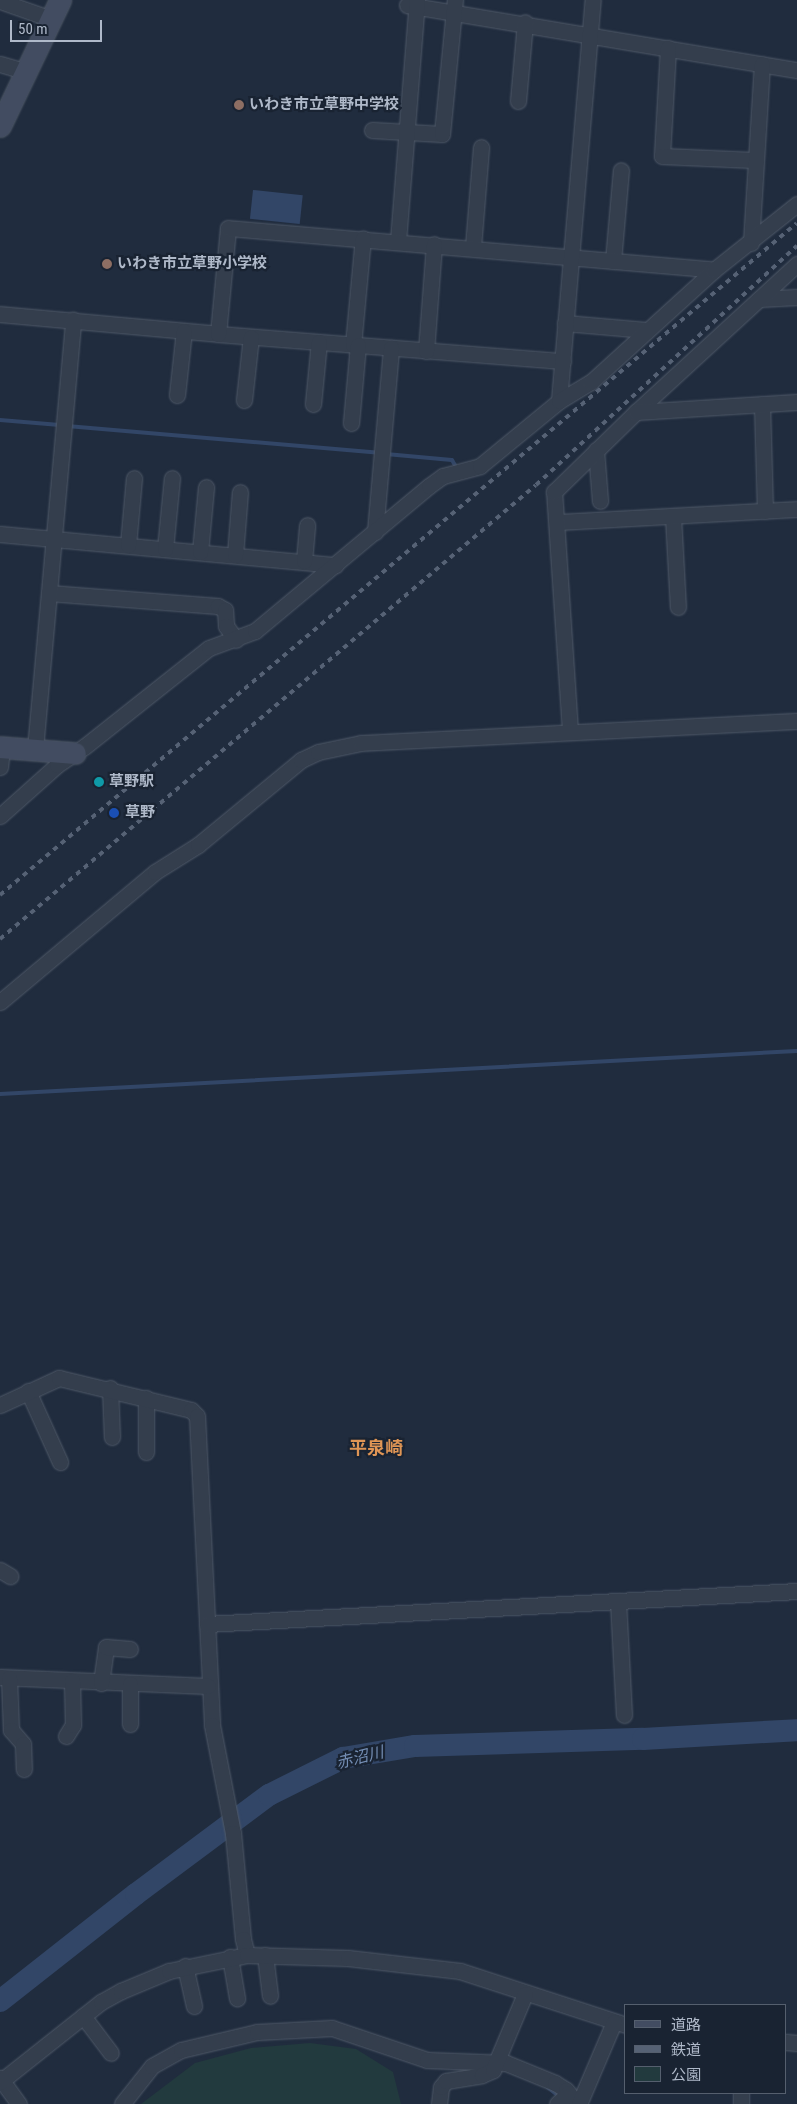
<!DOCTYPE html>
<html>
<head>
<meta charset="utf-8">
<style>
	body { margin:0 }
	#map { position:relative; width:797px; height:2104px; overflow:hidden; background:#202c3e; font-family:"Roboto Condensed","Noto Sans JP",sans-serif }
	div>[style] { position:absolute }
	.green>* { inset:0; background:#223a3e }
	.water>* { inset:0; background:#324667; transform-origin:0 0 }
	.stream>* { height:4px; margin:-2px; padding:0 2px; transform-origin:2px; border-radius:2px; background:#324667 }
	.river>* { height:22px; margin:-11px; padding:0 11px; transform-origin:11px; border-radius:11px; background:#324667 }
	.roads { filter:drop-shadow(0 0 1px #4f5968) drop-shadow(0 0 1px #4f5968) }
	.street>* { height:15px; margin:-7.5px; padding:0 7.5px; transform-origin:7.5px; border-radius:7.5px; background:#343e4d }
	.secondary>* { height:21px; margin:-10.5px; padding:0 10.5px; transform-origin:10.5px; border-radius:10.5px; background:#424c61 }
	.rail>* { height:4px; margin-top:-2px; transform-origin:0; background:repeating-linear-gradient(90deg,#566275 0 5px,transparent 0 10px) }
	.dots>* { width:14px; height:14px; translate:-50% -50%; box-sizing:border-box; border:2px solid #192332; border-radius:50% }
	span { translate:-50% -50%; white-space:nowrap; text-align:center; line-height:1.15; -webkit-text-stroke:4.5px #192332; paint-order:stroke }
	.poi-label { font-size:15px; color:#afb9c9; font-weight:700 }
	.left { translate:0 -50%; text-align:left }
	.water-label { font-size:16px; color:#748eb4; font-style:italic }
	.quarter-label { font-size:18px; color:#df9555; font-weight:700 }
	.legend { position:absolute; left:624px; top:2004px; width:162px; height:90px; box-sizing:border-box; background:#192332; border:1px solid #555f6e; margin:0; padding:6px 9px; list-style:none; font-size:15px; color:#afb9c9 }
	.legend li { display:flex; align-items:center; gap:10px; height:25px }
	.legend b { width:25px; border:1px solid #555f6e }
	.scale { position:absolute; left:10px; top:20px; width:92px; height:22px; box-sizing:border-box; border:2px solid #afb9c9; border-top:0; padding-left:6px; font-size:15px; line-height:18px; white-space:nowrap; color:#afb9c9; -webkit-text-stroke:4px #192332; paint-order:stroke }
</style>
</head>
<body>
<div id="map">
	<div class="green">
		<div style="clip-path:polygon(310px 2043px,356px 2049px,393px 2072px,401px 2104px,141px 2104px,195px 2063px,251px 2048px)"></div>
	</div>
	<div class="water">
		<div style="left:253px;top:190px;width:50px;height:29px;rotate:6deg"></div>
	</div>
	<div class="stream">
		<div style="left:0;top:420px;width:60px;rotate:4.8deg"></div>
		<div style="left:67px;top:426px;width:313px;rotate:4.9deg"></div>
		<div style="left:386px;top:454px;width:66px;rotate:5.2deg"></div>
		<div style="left:452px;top:460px;width:8px;rotate:60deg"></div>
		<div style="left:0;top:1094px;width:798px;rotate:-3.09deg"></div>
		<div style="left:546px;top:2086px;width:18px;rotate:38deg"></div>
	</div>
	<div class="river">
		<div style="left:0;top:2001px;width:173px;rotate:-38.2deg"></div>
		<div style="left:136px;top:1894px;width:166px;rotate:-36.7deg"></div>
		<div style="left:269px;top:1795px;width:83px;rotate:-26.6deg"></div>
		<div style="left:343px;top:1758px;width:73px;rotate:-9.5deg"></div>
		<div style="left:415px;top:1746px;width:228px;rotate:-1.8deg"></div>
		<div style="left:643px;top:1739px;width:154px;rotate:-3.3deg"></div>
	</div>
	<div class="roads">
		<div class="street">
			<div style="left:0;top:1px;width:54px;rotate:19.4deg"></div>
			<div style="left:407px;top:5px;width:395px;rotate:9.5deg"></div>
			<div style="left:668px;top:48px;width:108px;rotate:93.2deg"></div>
			<div style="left:662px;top:156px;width:92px;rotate:2.5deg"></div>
			<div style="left:0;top:64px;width:26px;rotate:16deg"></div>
			<div style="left:518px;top:101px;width:79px;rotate:-84.9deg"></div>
			<div style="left:372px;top:130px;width:70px;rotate:3.3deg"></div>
			<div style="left:442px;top:134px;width:135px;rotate:-84.5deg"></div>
			<div style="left:398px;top:241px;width:242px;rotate:-85.5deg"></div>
			<div style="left:751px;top:243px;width:179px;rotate:-86.5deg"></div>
			<div style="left:473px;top:247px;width:100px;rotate:-85.4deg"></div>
			<div style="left:613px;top:261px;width:91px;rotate:-85deg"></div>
			<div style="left:759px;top:299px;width:38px;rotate:-3deg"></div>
			<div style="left:0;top:314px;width:219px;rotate:5.2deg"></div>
			<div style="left:218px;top:334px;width:346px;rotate:4.5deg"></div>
			<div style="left:565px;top:323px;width:81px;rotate:4.9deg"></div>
			<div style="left:218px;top:334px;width:106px;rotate:-84.6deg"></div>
			<div style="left:228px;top:228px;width:488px;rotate:4.9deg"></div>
			<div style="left:353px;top:345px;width:107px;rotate:-84.7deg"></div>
			<div style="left:426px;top:351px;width:107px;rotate:-85.7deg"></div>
			<div style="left:177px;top:395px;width:64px;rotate:-83.8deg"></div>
			<div style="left:244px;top:400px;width:63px;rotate:-83.7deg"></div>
			<div style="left:559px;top:401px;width:402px;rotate:-85.2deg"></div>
			<div style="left:313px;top:404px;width:62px;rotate:-84.5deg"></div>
			<div style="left:762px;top:404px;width:107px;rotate:88.4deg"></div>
			<div style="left:636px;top:412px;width:219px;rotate:-42.6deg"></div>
			<div style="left:351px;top:423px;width:78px;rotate:-84.9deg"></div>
			<div style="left:596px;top:450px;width:51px;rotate:85.5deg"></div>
			<div style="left:673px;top:516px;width:91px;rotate:86.9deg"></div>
			<div style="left:557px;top:522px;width:240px;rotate:-3.1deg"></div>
			<div style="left:375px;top:532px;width:185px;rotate:-85deg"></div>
			<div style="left:0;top:534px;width:337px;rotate:5.3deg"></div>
			<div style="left:128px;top:545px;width:67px;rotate:-84.9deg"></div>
			<div style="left:165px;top:549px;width:71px;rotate:-84.4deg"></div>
			<div style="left:200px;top:552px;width:65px;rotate:-84.7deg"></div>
			<div style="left:235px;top:555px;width:63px;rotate:-85.5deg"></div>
			<div style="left:304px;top:561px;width:36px;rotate:-85deg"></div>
			<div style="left:49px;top:593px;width:169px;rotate:4.4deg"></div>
			<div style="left:218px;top:606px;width:8px;rotate:30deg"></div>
			<div style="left:225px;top:610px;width:16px;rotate:86deg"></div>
			<div style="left:226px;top:626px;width:17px;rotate:54deg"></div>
			<div style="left:570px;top:731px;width:240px;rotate:-93.8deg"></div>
			<div style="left:554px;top:492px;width:115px;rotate:-44.3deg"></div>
			<div style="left:636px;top:412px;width:161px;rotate:-3.6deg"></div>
			<div style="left:35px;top:749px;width:431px;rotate:-84.9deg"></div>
			<div style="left:0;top:767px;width:20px;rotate:-84deg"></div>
			<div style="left:0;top:816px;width:76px;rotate:-41.8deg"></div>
			<div style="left:57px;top:765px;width:32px;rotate:-34deg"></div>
			<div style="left:84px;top:747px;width:159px;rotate:-38.4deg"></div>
			<div style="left:209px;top:648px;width:49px;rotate:-20.3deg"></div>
			<div style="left:255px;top:631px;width:226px;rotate:-39.8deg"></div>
			<div style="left:429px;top:486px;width:17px;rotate:-36deg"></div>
			<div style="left:443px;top:476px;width:38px;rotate:-15deg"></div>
			<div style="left:480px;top:466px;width:102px;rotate:-39.4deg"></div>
			<div style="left:559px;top:401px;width:37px;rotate:-31deg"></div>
			<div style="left:591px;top:382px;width:166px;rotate:-42.3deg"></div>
			<div style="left:714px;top:270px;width:106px;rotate:-38.5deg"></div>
			<div style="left:0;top:1002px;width:202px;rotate:-40deg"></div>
			<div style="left:155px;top:872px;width:51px;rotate:-32.1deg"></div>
			<div style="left:198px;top:845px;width:134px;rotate:-39.5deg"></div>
			<div style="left:301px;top:760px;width:19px;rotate:-25deg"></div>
			<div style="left:318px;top:752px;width:44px;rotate:-11.8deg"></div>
			<div style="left:361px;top:743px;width:437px;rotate:-2.9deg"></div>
			<div style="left:110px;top:1388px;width:49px;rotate:87.7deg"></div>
			<div style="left:28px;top:1391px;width:78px;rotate:65.7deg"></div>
			<div style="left:146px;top:1398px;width:54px;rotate:90deg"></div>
			<div style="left:0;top:1405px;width:65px;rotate:-24.6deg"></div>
			<div style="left:59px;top:1378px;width:136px;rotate:13.6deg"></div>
			<div style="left:191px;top:1410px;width:8px;rotate:45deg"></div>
			<div style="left:197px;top:1416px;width:309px;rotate:87.2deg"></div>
			<div style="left:212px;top:1725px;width:110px;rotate:79deg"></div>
			<div style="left:233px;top:1833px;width:106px;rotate:84.6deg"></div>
			<div style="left:243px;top:1939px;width:16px;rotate:76deg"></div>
			<div style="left:0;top:1570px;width:12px;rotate:31deg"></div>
			<div style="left:618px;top:1601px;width:114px;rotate:87deg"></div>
			<div style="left:207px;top:1624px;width:591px;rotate:-3.2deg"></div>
			<div style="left:0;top:1677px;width:208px;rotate:2.5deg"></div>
			<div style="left:9px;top:1678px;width:52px;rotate:87.8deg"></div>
			<div style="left:11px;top:1730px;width:18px;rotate:49deg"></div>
			<div style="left:23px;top:1744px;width:25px;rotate:88deg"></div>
			<div style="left:101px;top:1683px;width:36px;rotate:-82deg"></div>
			<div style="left:106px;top:1647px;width:24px;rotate:5deg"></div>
			<div style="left:130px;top:1684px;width:40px;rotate:90deg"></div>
			<div style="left:66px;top:1736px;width:13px;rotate:-58deg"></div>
			<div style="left:73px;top:1725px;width:44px;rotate:-91.3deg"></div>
			<div style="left:265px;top:1955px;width:41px;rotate:83deg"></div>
			<div style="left:230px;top:1957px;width:42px;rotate:80.3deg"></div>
			<div style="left:185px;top:1966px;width:41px;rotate:77.3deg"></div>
			<div style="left:83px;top:2016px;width:46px;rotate:52.9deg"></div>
			<div style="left:786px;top:2042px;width:11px;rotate:5deg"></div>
			<div style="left:0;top:2078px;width:32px;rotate:54deg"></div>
			<div style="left:0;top:2082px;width:129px;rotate:-38.4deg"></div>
			<div style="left:101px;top:2002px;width:23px;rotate:-29deg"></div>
			<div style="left:121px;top:1991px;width:52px;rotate:-22.6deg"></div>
			<div style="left:169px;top:1971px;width:80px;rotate:-11.6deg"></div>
			<div style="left:247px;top:1955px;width:101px;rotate:1.7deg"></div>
			<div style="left:348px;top:1958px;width:113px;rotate:6.6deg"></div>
			<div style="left:460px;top:1971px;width:175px;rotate:18deg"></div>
			<div style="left:741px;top:2093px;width:11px;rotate:90deg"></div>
			<div style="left:122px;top:2104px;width:48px;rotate:-51.7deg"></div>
			<div style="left:152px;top:2066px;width:33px;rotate:-29deg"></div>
			<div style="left:181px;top:2050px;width:78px;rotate:-13.3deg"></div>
			<div style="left:257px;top:2032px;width:75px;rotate:-3.1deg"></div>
			<div style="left:332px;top:2028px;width:100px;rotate:18.6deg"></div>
			<div style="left:427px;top:2060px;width:79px;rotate:2.2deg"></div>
			<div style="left:506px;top:2063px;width:53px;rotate:22.2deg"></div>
			<div style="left:555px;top:2083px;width:13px;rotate:32deg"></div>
			<div style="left:566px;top:2090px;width:18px;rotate:52deg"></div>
			<div style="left:439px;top:2104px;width:17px;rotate:-83deg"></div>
			<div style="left:441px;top:2087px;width:8px;rotate:-50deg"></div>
			<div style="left:446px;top:2081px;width:36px;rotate:-9deg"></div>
			<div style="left:482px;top:2075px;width:12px;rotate:-24deg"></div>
			<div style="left:493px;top:2070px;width:82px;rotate:-67.2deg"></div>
			<div style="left:557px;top:2104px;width:16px;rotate:-43deg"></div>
			<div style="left:579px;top:2104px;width:89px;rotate:-66.9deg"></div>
		</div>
		<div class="secondary">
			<div style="left:0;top:126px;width:140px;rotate:-64.5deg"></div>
			<div style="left:0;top:747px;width:75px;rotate:4.6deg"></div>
		</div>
	</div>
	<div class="rail">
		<div style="left:0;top:895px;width:1042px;rotate:-40.14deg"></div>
		<div style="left:0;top:939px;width:702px;rotate:-40.27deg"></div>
		<div style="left:536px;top:485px;width:354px;rotate:-42.5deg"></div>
	</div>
	<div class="dots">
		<div style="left:239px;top:105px;background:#8d6e63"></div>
		<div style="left:107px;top:264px;background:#8d6e63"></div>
		<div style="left:99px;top:782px;background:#0f9aa8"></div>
		<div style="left:114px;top:813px;background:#1a4fb4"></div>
	</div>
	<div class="poi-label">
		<span class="left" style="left:249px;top:105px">いわき市立草野中学校</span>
		<span class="left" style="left:117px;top:264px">いわき市立草野小学校</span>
		<span class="left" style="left:109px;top:782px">草野駅</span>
		<span class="left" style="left:125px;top:813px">草野</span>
	</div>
	<div class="water-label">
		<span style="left:360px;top:1758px;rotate:-14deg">赤沼川</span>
	</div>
	<div class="quarter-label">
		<span style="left:376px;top:1448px">平泉崎</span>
	</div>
	<ul class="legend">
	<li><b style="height:6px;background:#424c61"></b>道路</li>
	<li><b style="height:6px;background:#566275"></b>鉄道</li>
	<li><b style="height:14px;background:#223a3e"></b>公園</li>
	</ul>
	<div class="scale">50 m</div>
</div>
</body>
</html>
